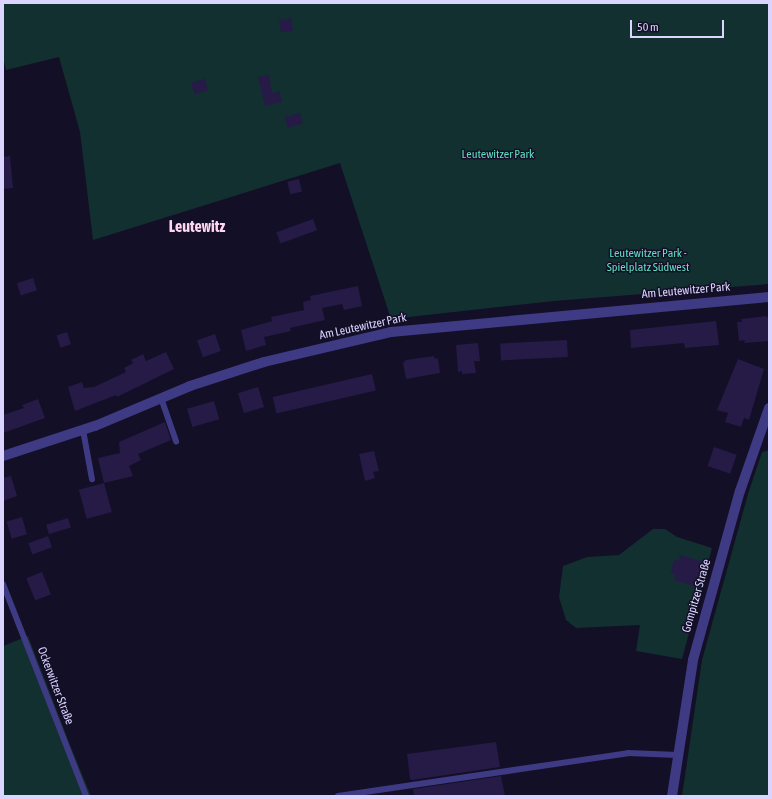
<!DOCTYPE html>
<html>
<head>
<meta charset="utf-8">
<style>
	body { margin:0 }
	#map { position:relative; width:772px; height:799px; overflow:hidden; background:#130f26; font-family:"Asap Condensed",sans-serif }
	div>[style] { position:absolute }
	.green>* { inset:0; background:#12302f }
	.building>* { inset:0; background:#251b46; transform-origin:0 0 }
	.service>* { height:6px; margin:-3px; padding:0 3px; transform-origin:3px; border-radius:3px; background:#3e3a84 }
	.minor>* { height:10px; margin:-5px; padding:0 5px; transform-origin:5px; border-radius:5px; background:#3e3a84 }
	span { translate:-50% -50%; white-space:nowrap; text-align:center; line-height:1.15; -webkit-text-stroke:3px #130f26; paint-order:stroke }
	.park-label { font-size:12px; color:#5fdfc2 }
	.street-label { font-size:12px; color:#dad4ff }
	.district-label { font-size:16px; color:#ffd6ef; font-weight:700 }
	.frame { position:absolute; inset:0; border:4px solid #dad4ff; pointer-events:none }
	.scale { position:absolute; left:630px; top:20px; width:94px; height:18px; box-sizing:border-box; border:2px solid #dad4ff; border-top:0; padding-left:5px; font-size:12px; line-height:14px; white-space:nowrap; color:#dad4ff; -webkit-text-stroke:3px #130f26; paint-order:stroke }
</style>
</head>
<body>
<div id="map">
	<div class="green">
		<div style="clip-path:polygon(3px 3px,769px 3px,769px 284px,554px 301px,391px 319px,340px 163px,93px 240px,80px 132px,59px 57px,6px 70px,3px 57px)"></div>
		<div style="clip-path:polygon(769px 450px,769px 796px,682px 796px,702px 660px,748px 494px,762px 452px)"></div>
		<div style="clip-path:polygon(653px 529px,665px 529px,677px 537px,712px 548px,682px 659px,636px 651px,640px 625px,576px 628px,566px 620px,559px 597px,563px 566px,587px 557px,619px 555px)"></div>
		<div style="clip-path:polygon(28px 636px,70px 745px,91px 796px,3px 796px,3px 646px)"></div>
	</div>
	<div class="building">
		<div style="left:291px;top:18px;width:13px;height:12px;rotate:81deg"></div>
		<div style="clip-path:polygon(269px 75px,272px 93px,279px 91px,282px 102px,265px 106px,258px 77px)"></div>
		<div style="left:205px;top:79px;width:12px;height:14px;rotate:76deg"></div>
		<div style="left:300px;top:113px;width:11px;height:16px;rotate:75deg"></div>
		<div style="clip-path:polygon(10px 156px,13px 188px,3px 189px,3px 157px)"></div>
		<div style="left:299px;top:179px;width:13px;height:12px;rotate:77deg"></div>
		<div style="left:313px;top:219px;width:12px;height:39px;rotate:70deg"></div>
		<div style="left:33px;top:278px;width:13px;height:17px;rotate:72deg"></div>
		<div style="clip-path:polygon(358px 286px,362px 306px,344px 310px,342px 304px,322px 308px,325px 320px,290px 328px,291px 331px,264px 337px,266px 345px,246px 351px,241px 330px,272px 321px,271px 317px,304px 310px,303px 302px,311px 300px,310px 296px)"></div>
		<div style="clip-path:polygon(765px 316px,769px 318px,769px 341px,744px 343px,745px 340px,739px 341px,737px 322px,742px 322px,741px 319px)"></div>
		<div style="clip-path:polygon(716px 321px,719px 345px,685px 348px,684px 343px,631px 348px,630px 330px)"></div>
		<div style="left:67px;top:332px;width:13px;height:11px;rotate:72deg"></div>
		<div style="left:215px;top:334px;width:18px;height:19px;rotate:71deg"></div>
		<div style="left:567px;top:340px;width:17px;height:67px;rotate:87deg"></div>
		<div style="clip-path:polygon(478px 343px,480px 361px,474px 361px,476px 373px,462px 374px,462px 371px,458px 372px,456px 345px)"></div>
		<div style="clip-path:polygon(166px 352px,174px 369px,117px 397px,116px 395px,75px 411px,68px 387px,82px 382px,84px 388px,94px 387px,126px 372px,124px 368px,133px 363px,131px 360px,143px 354px,146px 361px)"></div>
		<div style="clip-path:polygon(434px 356px,435px 359px,438px 358px,440px 373px,406px 379px,403px 363px,406px 360px)"></div>
		<div style="clip-path:polygon(738px 359px,764px 369px,749px 420px,744px 418px,741px 427px,725px 422px,728px 413px,717px 410px)"></div>
		<div style="left:372px;top:374px;width:17px;height:102px;rotate:77deg"></div>
		<div style="left:258px;top:387px;width:21px;height:21px;rotate:73deg"></div>
		<div style="clip-path:polygon(38px 399px,45px 418px,3px 433px,3px 415px,24px 408px,22px 405px)"></div>
		<div style="left:214px;top:401px;width:19px;height:28px;rotate:74deg"></div>
		<div style="clip-path:polygon(165px 422px,171px 440px,138px 454px,141px 460px,129px 466px,133px 476px,104px 483px,98px 458px,120px 453px,119px 442px)"></div>
		<div style="left:714px;top:447px;width:24px;height:20px;rotate:19deg"></div>
		<div style="clip-path:polygon(374px 451px,379px 471px,373px 472px,375px 478px,365px 481px,359px 454px)"></div>
		<div style="clip-path:polygon(11px 476px,17px 496px,3px 501px,3px 478px)"></div>
		<div style="left:104px;top:483px;width:30px;height:26px;rotate:75deg"></div>
		<div style="left:22px;top:517px;width:18px;height:16px;rotate:74deg"></div>
		<div style="left:68px;top:518px;width:10px;height:23px;rotate:73deg"></div>
		<div style="left:48px;top:536px;width:12px;height:21px;rotate:70deg"></div>
		<div style="clip-path:polygon(680px 555px,704px 562px,697px 587px,674px 580px,675px 575px,671px 573px,674px 560px,679px 561px)"></div>
		<div style="left:42px;top:572px;width:24px;height:17px;rotate:68deg"></div>
		<div style="clip-path:polygon(496px 742px,500px 767px,412px 780px,410px 779px,407px 754px)"></div>
		<div style="clip-path:polygon(501px 776px,505px 796px,414px 796px,413px 789px)"></div>
	</div>
	<div class="service">
		<div style="left:161px;top:398px;width:46px;rotate:70.8deg"></div>
		<div style="left:83px;top:430px;width:50px;rotate:79.6deg"></div>
		<div style="left:3px;top:584px;width:228px;rotate:68.6deg"></div>
		<div style="left:338px;top:796px;width:293px;rotate:-8.4deg"></div>
		<div style="left:628px;top:753px;width:50px;rotate:2.3deg"></div>
	</div>
	<div class="minor">
		<div style="left:3px;top:456px;width:97px;rotate:-18.1deg"></div>
		<div style="left:95px;top:426px;width:103px;rotate:-22.8deg"></div>
		<div style="left:190px;top:386px;width:78px;rotate:-18deg"></div>
		<div style="left:264px;top:362px;width:130px;rotate:-13.3deg"></div>
		<div style="left:391px;top:332px;width:380px;rotate:-5.3deg"></div>
		<div style="left:672px;top:796px;width:138px;rotate:-81.2deg"></div>
		<div style="left:693px;top:660px;width:175px;rotate:-74.5deg"></div>
		<div style="left:740px;top:491px;width:88px;rotate:-70.7deg"></div>
	</div>
	<div class="park-label">
		<span style="left:498px;top:155px">Leutewitzer Park</span>
		<span style="left:648px;top:261px">Leutewitzer Park -<br>Spielplatz Südwest</span>
	</div>
	<div class="street-label">
		<span style="left:686px;top:291px;rotate:-5deg">Am Leutewitzer Park</span>
		<span style="left:363px;top:327px;rotate:-12deg">Am Leutewitzer Park</span>
		<span style="left:697px;top:596px;rotate:-74deg">Gompitzer Straße</span>
		<span style="left:55px;top:686px;rotate:69deg">Ockerwitzer Straße</span>
	</div>
	<div class="district-label">
		<span style="left:197px;top:226px">Leutewitz</span>
	</div>
	<div class="frame"></div>
	<div class="scale">50 m</div>
</div>
</body>
</html>
